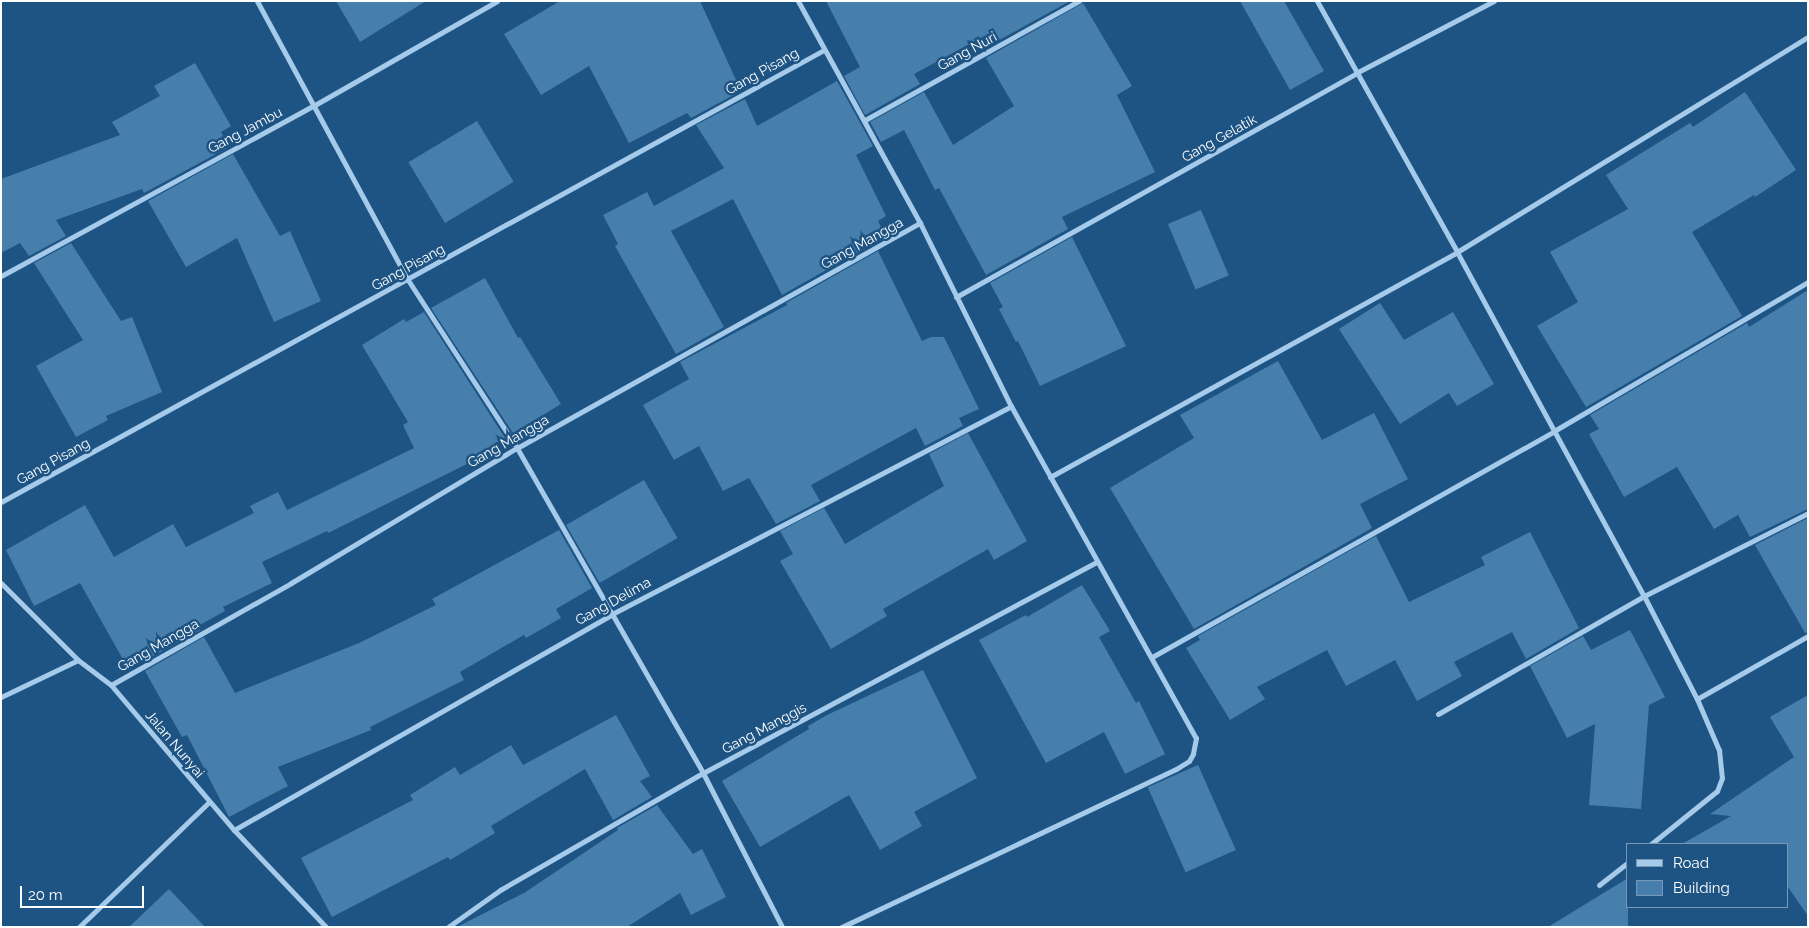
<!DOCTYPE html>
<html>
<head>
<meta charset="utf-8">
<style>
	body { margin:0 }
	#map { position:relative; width:1809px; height:928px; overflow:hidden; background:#1e5483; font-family:Raleway,sans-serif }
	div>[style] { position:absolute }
	.building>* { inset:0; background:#467eac; transform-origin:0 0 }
	.street>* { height:5px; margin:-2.5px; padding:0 2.5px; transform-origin:2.5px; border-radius:2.5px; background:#a5caea }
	span { translate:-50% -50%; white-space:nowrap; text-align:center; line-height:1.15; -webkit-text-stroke:5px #1e5483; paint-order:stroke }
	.street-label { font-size:14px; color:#fff }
	.frame { position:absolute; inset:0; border:2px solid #fff; pointer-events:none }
	.legend { position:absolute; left:1626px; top:843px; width:162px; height:65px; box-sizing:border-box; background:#1e5483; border:1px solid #7898b5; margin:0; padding:6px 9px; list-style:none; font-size:15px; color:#fff }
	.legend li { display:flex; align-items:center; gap:10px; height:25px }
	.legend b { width:25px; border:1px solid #7898b5 }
	.scale { position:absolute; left:20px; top:886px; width:124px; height:22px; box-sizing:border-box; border:2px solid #fff; border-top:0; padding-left:6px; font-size:15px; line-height:18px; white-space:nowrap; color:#fff; -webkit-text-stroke:4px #1e5483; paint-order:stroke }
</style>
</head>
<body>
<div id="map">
	<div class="building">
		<div style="clip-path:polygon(336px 1px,426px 1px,360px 42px)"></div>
		<div style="clip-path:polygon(560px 1px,700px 1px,741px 91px,691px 118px,687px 113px,629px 143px,589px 66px,541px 95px,504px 34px)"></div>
		<div style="clip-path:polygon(826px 1px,1070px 1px,981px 50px,975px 41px,914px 74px,920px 84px,865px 115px,844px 76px,860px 67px)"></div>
		<div style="clip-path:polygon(1240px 1px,1284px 1px,1324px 71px,1290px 90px)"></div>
		<div style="clip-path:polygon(1083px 3px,1132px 86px,1117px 95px,1155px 172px,1062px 217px,1068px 229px,986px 275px,939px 188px,935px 190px,904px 130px,881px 142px,870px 122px,924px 92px,953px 145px,1014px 106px,986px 58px)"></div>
		<div style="clip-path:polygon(195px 63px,231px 126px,221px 132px,229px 147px,144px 193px,142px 189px,56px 220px,66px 236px,29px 256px,20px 243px,1px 253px,1px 179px,120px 135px,112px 122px,160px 96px,154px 86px)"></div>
		<div style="clip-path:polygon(837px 81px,873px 146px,856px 155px,886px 216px,878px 221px,884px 233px,872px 239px,874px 243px,782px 295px,733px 199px,671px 231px,724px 327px,676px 354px,615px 246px,618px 244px,603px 215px,647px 192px,654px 206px,724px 168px,696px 125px,745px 99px,757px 126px)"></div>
		<div style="clip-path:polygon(1745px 92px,1796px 170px,1755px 197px,1754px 195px,1692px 232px,1742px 316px,1586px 407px,1537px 326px,1578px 302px,1550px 252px,1628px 209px,1606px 175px,1690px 123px,1693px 127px)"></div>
		<div style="left:477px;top:121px;width:71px;height:80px;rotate:59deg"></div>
		<div style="clip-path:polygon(233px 154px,280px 236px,290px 231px,321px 301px,274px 322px,237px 238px,186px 267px,148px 201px)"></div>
		<div style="left:1201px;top:210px;width:71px;height:36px;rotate:67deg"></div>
		<div style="clip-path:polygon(1072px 237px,1126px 346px,1040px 386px,1018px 341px,1016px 342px,999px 309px,1003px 307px,990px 283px)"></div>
		<div style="clip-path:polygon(71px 243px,121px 321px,132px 317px,162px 392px,106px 416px,108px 420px,76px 437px,36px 366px,83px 340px,34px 263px)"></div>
		<div style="clip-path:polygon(878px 251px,922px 341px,931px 337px,944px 337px,979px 409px,959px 418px,963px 426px,925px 446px,916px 428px,811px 485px,820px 501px,776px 524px,749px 478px,723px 491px,699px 446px,674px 460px,643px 405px,689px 379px,680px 362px,787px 305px,786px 303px)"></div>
		<div style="clip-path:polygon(485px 278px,518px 338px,520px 337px,561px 404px,513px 433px,431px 308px)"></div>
		<div style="clip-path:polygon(1808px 290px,1808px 509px,1750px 537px,1738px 515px,1714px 529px,1677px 467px,1624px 497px,1589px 434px,1599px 429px,1590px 415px,1747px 323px,1749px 327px)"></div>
		<div style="clip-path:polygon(1380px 303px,1404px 340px,1453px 312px,1494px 384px,1457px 406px,1449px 393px,1400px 424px,1339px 329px)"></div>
		<div style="clip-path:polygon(424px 312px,505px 438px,479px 453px,481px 457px,328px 533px,327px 531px,262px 562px,272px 583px,223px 607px,225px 611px,198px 626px,200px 630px,141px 663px,137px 656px,125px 663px,80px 583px,34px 606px,6px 550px,85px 505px,114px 557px,173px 524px,186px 547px,254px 513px,250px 506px,278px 492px,287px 510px,414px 448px,403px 425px,408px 422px,362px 345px,404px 319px,406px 322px)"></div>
		<div style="clip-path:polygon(1278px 361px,1322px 440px,1374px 413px,1408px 479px,1360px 504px,1372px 528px,1194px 629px,1110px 488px,1194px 438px,1180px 415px)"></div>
		<div style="clip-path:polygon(968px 433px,1027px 541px,994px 560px,988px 549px,883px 609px,887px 616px,831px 649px,780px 561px,793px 554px,780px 531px,824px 508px,845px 544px,944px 486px,929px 454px)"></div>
		<div style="left:644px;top:480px;width:67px;height:90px;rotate:60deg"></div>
		<div style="clip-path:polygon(1808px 518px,1808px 632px,1805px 633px,1755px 545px)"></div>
		<div style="clip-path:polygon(559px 530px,592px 588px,556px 609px,561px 618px,526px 638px,524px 635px,460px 672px,464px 680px,370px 727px,371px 730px,278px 767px,288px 786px,229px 817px,187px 735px,182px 737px,145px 671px,204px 637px,235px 693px,359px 643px,436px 605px,432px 599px)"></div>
		<div style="clip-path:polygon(1530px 532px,1579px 628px,1526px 659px,1512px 632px,1454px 662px,1462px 676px,1417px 701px,1395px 660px,1346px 686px,1327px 650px,1257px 687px,1265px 699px,1230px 720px,1186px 648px,1200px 640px,1198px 636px,1376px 536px,1409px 602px,1485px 565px,1481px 557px)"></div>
		<div style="clip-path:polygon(1082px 585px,1110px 631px,1099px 637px,1136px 703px,1139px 701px,1165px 754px,1125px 774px,1104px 732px,1046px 763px,979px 640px,1026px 615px,1027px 617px)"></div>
		<div style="clip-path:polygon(1630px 630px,1665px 697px,1649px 705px,1641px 809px,1589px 805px,1595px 724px,1567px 738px,1530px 666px,1583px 636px,1591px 650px)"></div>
		<div style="clip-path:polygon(923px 670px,977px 778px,914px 812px,922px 826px,880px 850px,849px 795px,760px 847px,722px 781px,809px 729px,808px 726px,827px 715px)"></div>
		<div style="clip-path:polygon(1808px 695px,1808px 916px,1788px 887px,1788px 844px,1682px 844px,1731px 816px,1710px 814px,1794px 757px,1770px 717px)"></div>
		<div style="clip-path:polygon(616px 715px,650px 776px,640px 781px,652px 797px,613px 820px,585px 769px,491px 826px,495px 833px,450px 860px,448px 857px,332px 917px,301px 858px,413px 800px,410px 795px,455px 767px,460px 775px,511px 745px,523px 765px)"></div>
		<div style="left:1198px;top:765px;width:93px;height:55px;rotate:66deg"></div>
		<div style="clip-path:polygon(657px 805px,693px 854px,702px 849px,726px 897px,691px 915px,680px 893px,627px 927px,457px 927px,524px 893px,618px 830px,617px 828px)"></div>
		<div style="clip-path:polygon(1628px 878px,1628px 927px,1548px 927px)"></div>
		<div style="clip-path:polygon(169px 889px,205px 927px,129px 927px)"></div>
	</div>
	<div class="street">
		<div style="left:257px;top:1px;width:317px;rotate:61.6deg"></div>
		<div style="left:408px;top:280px;width:200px;rotate:57deg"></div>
		<div style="left:517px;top:448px;width:374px;rotate:60.2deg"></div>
		<div style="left:703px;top:773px;width:173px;rotate:62.8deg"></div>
		<div style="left:798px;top:1px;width:253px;rotate:61.2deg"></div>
		<div style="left:920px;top:223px;width:204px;rotate:63.6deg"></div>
		<div style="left:1011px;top:406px;width:380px;rotate:60.9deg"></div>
		<div style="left:1196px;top:738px;width:16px;rotate:101deg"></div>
		<div style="left:1193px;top:754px;width:8px;rotate:120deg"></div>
		<div style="left:1189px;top:761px;width:15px;rotate:148deg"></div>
		<div style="left:1176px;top:769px;width:370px;rotate:154.7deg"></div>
		<div style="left:1317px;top:1px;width:287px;rotate:60.8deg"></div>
		<div style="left:1457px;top:252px;width:392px;rotate:61.5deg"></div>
		<div style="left:1644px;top:596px;width:116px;rotate:62.8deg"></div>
		<div style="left:1697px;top:699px;width:56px;rotate:66.7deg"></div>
		<div style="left:1719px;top:750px;width:28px;rotate:84deg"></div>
		<div style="left:1722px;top:778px;width:14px;rotate:111deg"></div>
		<div style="left:1717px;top:791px;width:85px;rotate:141.2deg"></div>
		<div style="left:865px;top:120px;width:245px;rotate:-29.1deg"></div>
		<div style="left:1px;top:276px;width:355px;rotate:-28.6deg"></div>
		<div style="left:313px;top:106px;width:212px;rotate:-29.7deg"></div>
		<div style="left:956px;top:297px;width:458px;rotate:-29.2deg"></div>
		<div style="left:1356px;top:73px;width:156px;rotate:-27.6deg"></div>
		<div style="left:1050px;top:477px;width:465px;rotate:-28.9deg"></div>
		<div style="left:1457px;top:252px;width:412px;rotate:-31.5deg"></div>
		<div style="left:1px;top:502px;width:939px;rotate:-28.78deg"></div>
		<div style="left:1px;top:583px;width:109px;rotate:45deg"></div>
		<div style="left:78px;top:660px;width:41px;rotate:37.1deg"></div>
		<div style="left:111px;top:685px;width:190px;rotate:49.7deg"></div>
		<div style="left:234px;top:830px;width:134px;rotate:46.5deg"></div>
		<div style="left:1152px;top:657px;width:461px;rotate:-29.3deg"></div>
		<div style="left:1554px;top:431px;width:294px;rotate:-30.4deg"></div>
		<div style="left:111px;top:685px;width:207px;rotate:-29.5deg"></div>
		<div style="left:291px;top:583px;width:263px;rotate:-30.9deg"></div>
		<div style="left:517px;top:448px;width:462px;rotate:-29.2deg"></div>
		<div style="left:1px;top:697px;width:85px;rotate:-25.7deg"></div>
		<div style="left:1697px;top:699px;width:128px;rotate:-29.6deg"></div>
		<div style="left:1438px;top:714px;width:237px;rotate:-29.8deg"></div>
		<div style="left:1644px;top:596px;width:184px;rotate:-26.8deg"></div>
		<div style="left:234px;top:830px;width:435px;rotate:-29.7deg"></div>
		<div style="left:612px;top:614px;width:450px;rotate:-27.5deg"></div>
		<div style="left:1599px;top:885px;width:37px;rotate:-38deg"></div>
		<div style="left:79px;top:927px;width:180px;rotate:-43.9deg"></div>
		<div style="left:448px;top:927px;width:64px;rotate:-35.4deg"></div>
		<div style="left:500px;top:890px;width:234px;rotate:-30deg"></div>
		<div style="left:703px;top:773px;width:447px;rotate:-28.2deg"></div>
	</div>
	<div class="street-label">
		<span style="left:967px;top:51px;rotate:-29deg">Gang Nuri</span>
		<span style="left:762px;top:71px;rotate:-29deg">Gang Pisang</span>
		<span style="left:245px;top:130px;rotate:-28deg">Gang Jambu</span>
		<span style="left:1219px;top:138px;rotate:-29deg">Gang Gelatik</span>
		<span style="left:862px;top:243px;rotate:-29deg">Gang Mangga</span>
		<span style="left:408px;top:267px;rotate:-29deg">Gang Pisang</span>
		<span style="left:508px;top:441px;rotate:-30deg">Gang Mangga</span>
		<span style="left:53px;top:461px;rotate:-29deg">Gang Pisang</span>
		<span style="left:613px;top:601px;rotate:-29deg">Gang Delima</span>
		<span style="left:158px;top:645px;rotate:-30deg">Gang Mangga</span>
		<span style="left:764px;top:728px;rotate:-28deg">Gang Manggis</span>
		<span style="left:175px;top:744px;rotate:50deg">Jalan Nunyai</span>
	</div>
	<div class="frame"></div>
	<ul class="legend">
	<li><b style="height:6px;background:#a5caea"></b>Road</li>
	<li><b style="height:14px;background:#467eac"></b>Building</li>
	</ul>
	<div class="scale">20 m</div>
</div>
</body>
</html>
